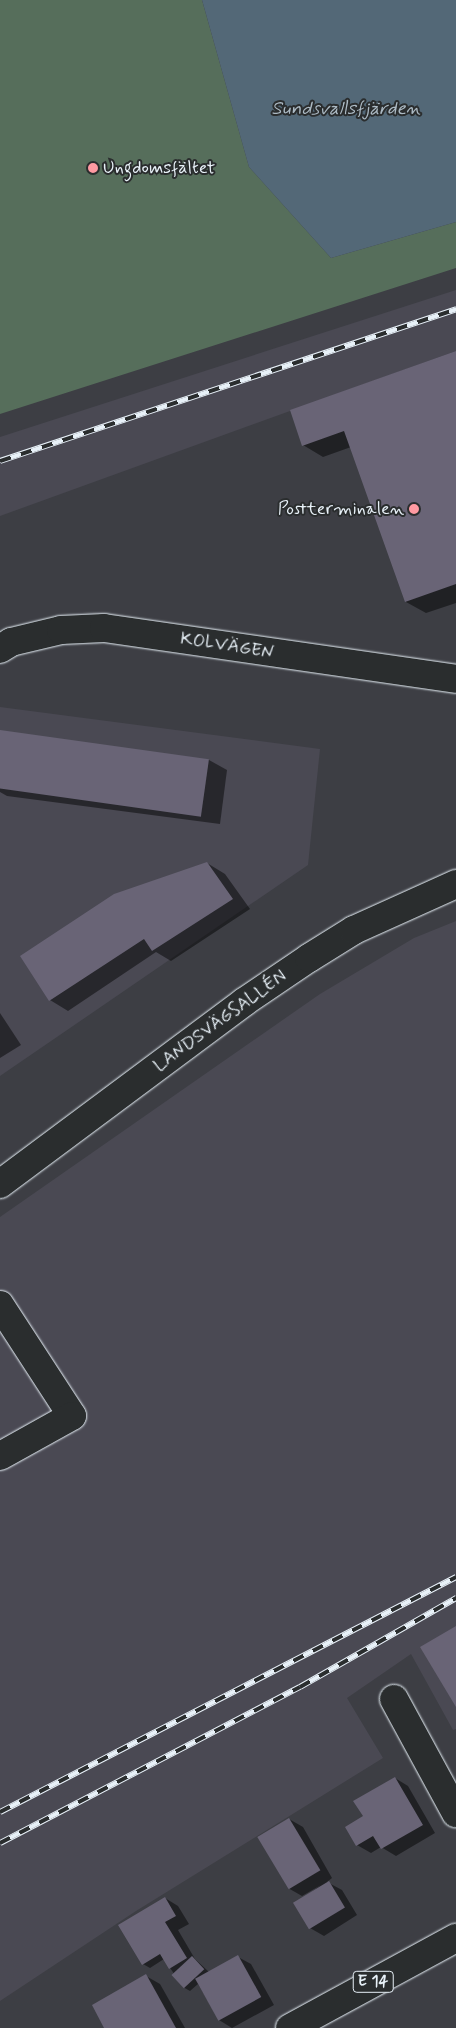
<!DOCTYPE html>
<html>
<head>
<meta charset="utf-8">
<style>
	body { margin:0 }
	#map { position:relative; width:456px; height:2028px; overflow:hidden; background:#3d3e44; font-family:Mynerve,sans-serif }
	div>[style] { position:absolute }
	.built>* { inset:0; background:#4a4953 }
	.green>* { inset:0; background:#566e5b }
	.water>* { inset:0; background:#536877 }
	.shadow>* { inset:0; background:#0007 }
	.building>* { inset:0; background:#696476; transform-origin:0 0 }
	.roads { filter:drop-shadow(0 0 1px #e8f1f8) drop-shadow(0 0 1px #e8f1f8) }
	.minor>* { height:28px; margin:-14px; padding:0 14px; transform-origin:14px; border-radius:14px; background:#2a2d2e }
	.major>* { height:28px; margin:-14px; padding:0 14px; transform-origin:14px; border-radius:14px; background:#2a2d2e }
	.highway>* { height:28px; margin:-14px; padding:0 14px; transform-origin:14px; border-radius:14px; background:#2a2d2e }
	.rail>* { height:5.5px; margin-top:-2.75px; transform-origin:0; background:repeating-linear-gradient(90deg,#2a2d2e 0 11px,#e8f1f8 0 22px); box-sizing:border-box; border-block:1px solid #e8f1f8 }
	.dots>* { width:14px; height:14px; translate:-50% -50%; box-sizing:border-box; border:2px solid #2a2d2e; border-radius:50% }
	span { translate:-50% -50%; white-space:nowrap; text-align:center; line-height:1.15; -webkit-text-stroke:4px #2a2d2e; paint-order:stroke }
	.shield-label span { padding:1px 4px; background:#2a2d2e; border:1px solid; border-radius:4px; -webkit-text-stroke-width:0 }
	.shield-label { font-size:16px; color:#e8f1f8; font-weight:700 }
	.poi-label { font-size:18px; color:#e8f1f8 }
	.left { translate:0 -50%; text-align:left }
	.right { translate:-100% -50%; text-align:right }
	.street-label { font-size:18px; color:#e8f1f8 }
	.water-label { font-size:19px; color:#acbac4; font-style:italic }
</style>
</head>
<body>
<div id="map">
	<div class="built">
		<div style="clip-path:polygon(456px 290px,456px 351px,0 516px,0 437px)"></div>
		<div style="clip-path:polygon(0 707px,320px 749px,308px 865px,0 1076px)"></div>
		<div style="clip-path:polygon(456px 921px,456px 1729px,453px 1730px,411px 1654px,347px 1698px,383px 1758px,136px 1911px,0 2001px,0 1217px,320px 994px,414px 938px)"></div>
	</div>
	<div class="green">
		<div style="clip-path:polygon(0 0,202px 0,249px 167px,331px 258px,456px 222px,456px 268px,0 414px)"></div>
	</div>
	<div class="water">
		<div style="clip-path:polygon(202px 0,456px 0,456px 222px,331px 258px,249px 167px)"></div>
	</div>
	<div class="shadow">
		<div style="clip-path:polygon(456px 353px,456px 603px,426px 613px,406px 602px,351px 447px,323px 457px,303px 445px)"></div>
		<div style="clip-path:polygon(0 732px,209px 760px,227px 770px,220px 824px,7px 796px,0 792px)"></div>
		<div style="clip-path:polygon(207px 863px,225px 874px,250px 909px,171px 961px,156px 952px,68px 1011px,50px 1000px,21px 956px)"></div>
		<div style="clip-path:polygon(0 1013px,21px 1045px,0 1058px)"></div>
		<div style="clip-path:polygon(395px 1778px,408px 1786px,435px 1833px,396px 1856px,381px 1847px,371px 1853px,357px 1845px,347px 1827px,364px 1817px)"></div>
		<div style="clip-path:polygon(289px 1819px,303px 1827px,332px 1878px,327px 1882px,342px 1890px,357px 1915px,324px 1936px,310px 1928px,295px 1904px,321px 1885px,302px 1896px,288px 1888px)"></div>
		<div style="clip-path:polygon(165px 1898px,178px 1906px,189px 1924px,178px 1930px,195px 1959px,209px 1972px,238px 1957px,251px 1964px,274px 2005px,232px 2028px,219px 2020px,198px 1984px,190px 1991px,183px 1987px,164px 1959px,150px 1968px,143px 1964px)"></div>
		<div style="clip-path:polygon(146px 1976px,160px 1984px,185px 2028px,106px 2028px)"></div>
	</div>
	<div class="building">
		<div style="clip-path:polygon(456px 351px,456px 584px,405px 602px,344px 431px,302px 446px,290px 410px)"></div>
		<div style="left:0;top:730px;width:211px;height:58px;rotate:8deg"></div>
		<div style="clip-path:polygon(207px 862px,233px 899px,152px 951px,144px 939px,49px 1001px,20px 956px,114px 894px)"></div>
		<div style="clip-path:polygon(456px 1626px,456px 1707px,420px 1647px)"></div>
		<div style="clip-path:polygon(395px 1777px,423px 1825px,381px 1849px,373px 1836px,356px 1846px,345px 1827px,363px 1816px,353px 1801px)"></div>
		<div style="left:289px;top:1818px;width:61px;height:37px;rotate:59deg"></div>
		<div style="left:329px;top:1881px;width:31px;height:42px;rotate:59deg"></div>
		<div style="clip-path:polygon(165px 1897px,176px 1916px,165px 1922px,187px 1958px,169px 1969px,160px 1954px,142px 1965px,118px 1925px)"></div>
		<div style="left:238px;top:1955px;width:48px;height:49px;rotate:61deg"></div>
		<div style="left:192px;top:1956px;width:18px;height:28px;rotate:47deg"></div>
		<div style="clip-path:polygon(146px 1974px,176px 2028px,104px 2028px,92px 2005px)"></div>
	</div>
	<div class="roads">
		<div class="minor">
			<div style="left:0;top:649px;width:13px;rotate:-32deg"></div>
			<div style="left:11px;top:642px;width:51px;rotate:-13.5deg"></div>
			<div style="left:61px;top:630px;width:43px;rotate:-2.7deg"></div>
			<div style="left:104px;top:628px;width:356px;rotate:8.2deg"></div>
			<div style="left:0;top:1305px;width:132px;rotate:57deg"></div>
			<div style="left:72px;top:1416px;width:82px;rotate:150.9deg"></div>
			<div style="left:394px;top:1699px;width:130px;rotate:61.5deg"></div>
		</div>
		<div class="major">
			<div style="left:0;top:1184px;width:304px;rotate:-36.7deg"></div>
			<div style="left:244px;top:1002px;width:78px;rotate:-34.1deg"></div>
			<div style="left:309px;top:958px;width:53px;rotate:-31.9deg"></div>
			<div style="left:354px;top:930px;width:112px;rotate:-24.3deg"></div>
		</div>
		<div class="highway">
			<div style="left:290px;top:2028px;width:189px;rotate:-28.5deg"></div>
		</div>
	</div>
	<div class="rail">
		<div style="left:0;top:461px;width:481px;rotate:-18.4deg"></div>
		<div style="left:0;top:1812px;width:513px;rotate:-27.26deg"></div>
		<div style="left:0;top:1843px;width:338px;rotate:-27.5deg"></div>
		<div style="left:300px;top:1687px;width:180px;rotate:-29.7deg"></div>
	</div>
	<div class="dots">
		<div style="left:93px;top:168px;background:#ff9aa2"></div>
		<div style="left:414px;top:509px;background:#ff9aa2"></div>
	</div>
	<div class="shield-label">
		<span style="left:373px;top:1982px">E 14</span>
	</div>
	<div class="poi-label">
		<span class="left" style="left:103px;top:168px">Ungdomsfältet</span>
		<span class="right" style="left:404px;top:509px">Postterminalen</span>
	</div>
	<div class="street-label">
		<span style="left:227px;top:646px;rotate:9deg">KOLVÄGEN</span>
		<span style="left:220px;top:1021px;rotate:-36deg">LANDSVÄGSALLÉN</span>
	</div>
	<div class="water-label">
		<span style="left:346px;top:109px">Sundsvallsfjärden</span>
	</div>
</div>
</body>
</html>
